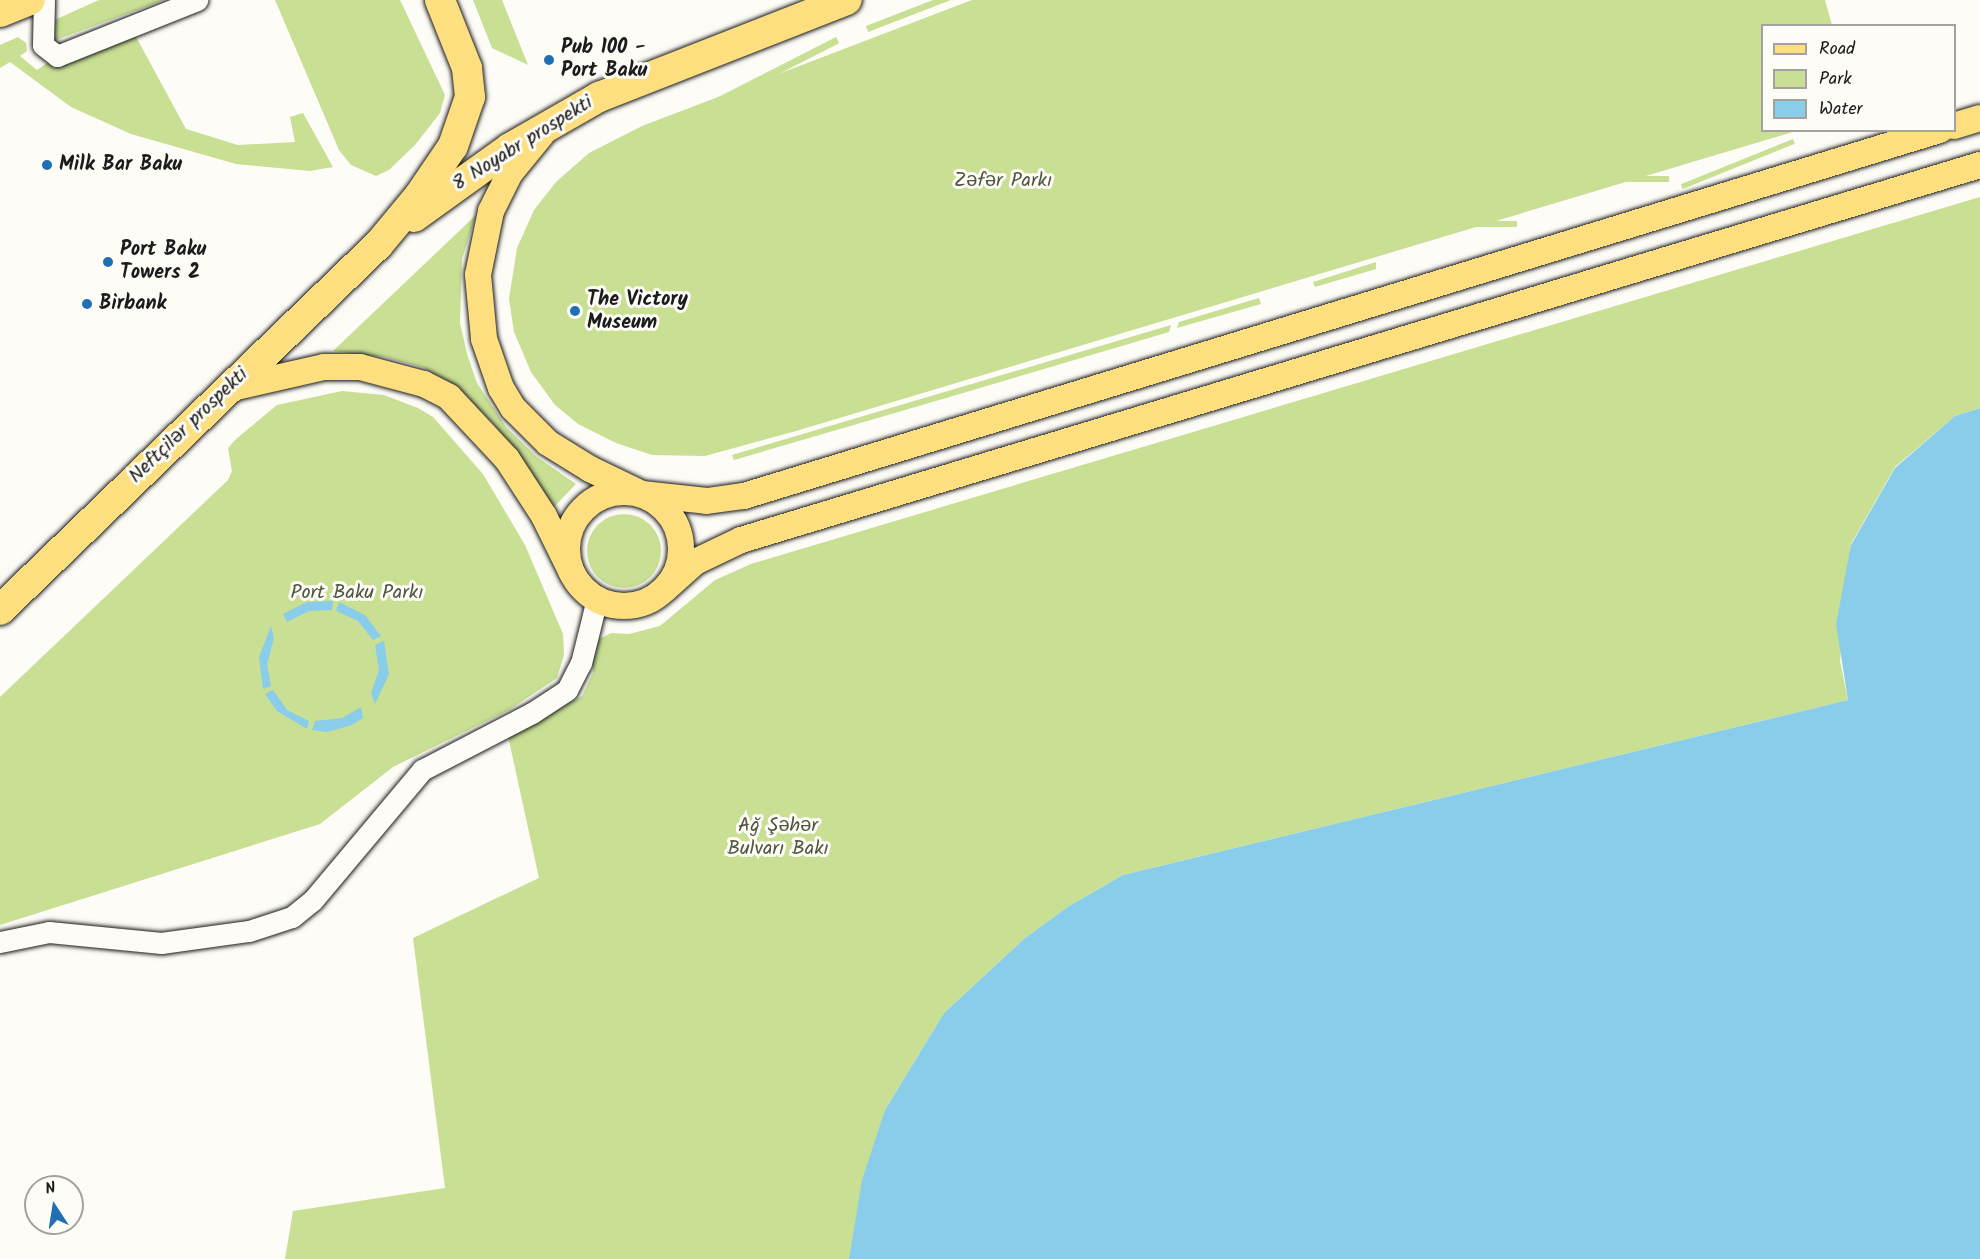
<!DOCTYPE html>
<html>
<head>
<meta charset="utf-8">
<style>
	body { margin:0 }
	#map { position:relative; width:1980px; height:1259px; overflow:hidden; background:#fdfcf7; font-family:Kalam,sans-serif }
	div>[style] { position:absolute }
	.green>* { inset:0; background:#c8df94; transform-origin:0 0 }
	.round { border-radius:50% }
	.water>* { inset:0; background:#89cdeb }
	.roads { filter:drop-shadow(0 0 2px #1c1c1c) drop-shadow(0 0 2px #1c1c1c) }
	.minor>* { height:21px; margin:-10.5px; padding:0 10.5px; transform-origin:10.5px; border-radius:10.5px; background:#fdfcf7 }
	.major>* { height:26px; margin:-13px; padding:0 13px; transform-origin:13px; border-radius:13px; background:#fddf80 }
	.major>.ring { margin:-13px; padding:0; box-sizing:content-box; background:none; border:26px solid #fddf80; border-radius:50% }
	.highway>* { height:30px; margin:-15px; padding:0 15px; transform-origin:15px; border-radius:15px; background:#fddf80 }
	.dots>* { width:16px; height:16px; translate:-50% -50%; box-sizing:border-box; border:3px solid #fdfcf7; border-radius:50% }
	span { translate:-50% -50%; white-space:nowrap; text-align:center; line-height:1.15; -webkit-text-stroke:6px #fdfcf7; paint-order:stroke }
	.poi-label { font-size:20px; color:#1c1c1c; font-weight:700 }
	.left { translate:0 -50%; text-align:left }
	.street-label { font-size:20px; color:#1c1c1c }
	.park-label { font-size:20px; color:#505640 }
	.legend { position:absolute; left:1761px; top:24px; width:195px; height:108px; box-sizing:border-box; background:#fdfcf7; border:2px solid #a3a29f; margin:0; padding:8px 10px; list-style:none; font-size:18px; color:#1c1c1c }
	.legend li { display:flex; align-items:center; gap:12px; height:30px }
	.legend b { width:30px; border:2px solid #a3a29f }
	.north { position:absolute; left:24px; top:1175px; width:60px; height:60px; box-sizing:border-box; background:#fdfcf7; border:2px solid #a3a29f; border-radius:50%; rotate:348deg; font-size:16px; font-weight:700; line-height:24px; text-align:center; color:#1c1c1c }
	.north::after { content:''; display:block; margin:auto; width:21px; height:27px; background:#1f6fb2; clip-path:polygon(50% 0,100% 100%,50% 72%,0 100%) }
</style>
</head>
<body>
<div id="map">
	<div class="green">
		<div style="clip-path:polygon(99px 0,164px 0,56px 40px,47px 34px,50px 22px)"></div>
		<div style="clip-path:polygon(275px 0,400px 0,445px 95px,440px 113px,415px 145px,389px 170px,376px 176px,351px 165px,339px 150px)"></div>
		<div style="clip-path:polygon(473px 0,502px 0,528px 65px,492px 48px)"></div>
		<div style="clip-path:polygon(933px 0,951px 0,868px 32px,866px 26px)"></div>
		<div style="clip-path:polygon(972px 0,1825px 0,1832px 25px,1762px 26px,1762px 130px,1796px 131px,796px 431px,705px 456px,652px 455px,616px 443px,578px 424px,555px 405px,531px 372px,514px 332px,509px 299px,517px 248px,534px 210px,556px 182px,589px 153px,642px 126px)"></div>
		<div style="clip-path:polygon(135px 35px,186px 129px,238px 145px,295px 142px,290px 117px,303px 113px,333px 167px,310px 171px,236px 164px,131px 134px,71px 107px,10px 62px,0 68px,0 45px,18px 37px,26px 43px,27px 51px,20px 56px,37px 70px,47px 63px)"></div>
		<div style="left:836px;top:37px;width:7px;height:237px;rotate:63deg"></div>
		<div style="left:1793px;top:139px;width:5px;height:121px;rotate:68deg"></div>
		<div style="left:1669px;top:176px;width:6px;height:150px;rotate:90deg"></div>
		<div style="clip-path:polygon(1980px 197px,1980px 408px,1955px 416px,1895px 467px,1851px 544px,1840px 661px,1848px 700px,1123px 875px,1069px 906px,1025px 938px,944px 1013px,885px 1110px,849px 1259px,285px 1259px,293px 1211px,445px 1188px,413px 938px,539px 878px,508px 736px,582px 696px,593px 673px,591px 643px,611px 633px,629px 634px,660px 626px,715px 580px,751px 564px)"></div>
		<div style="clip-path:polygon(476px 215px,462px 259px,460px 323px,467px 354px,477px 383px,506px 427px,537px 457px,576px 484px,554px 507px,493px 423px,453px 384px,422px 367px,384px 357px,333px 351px)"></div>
		<div style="left:1517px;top:221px;width:6px;height:139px;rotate:90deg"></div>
		<div style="clip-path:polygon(1376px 262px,1376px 269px,1315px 287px,1313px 282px)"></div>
		<div style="clip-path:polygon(1259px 298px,1261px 304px,1177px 328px,1179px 322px)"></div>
		<div style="clip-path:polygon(1171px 325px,1169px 332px,953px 396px,734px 460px,732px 455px)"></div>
		<div style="clip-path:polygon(342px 391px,384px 395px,418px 408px,433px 417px,483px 474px,525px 545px,563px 634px,564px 655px,557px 678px,509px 710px,393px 767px,320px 824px,0 925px,0 697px,228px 480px,232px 471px,228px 448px,236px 439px,277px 405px)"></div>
		<div class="round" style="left:587px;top:514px;width:74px;height:74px"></div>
	</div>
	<div class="water">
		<div style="clip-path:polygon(1980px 408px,1980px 1259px,849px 1259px,862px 1180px,885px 1110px,944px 1013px,1025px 938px,1069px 906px,1123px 875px,1848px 700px,1836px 624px,1851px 545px,1895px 468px,1955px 416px)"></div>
		<div style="clip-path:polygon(333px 601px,332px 610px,309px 611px,287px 622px,283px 614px,307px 602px)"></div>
		<div style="clip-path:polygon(339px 602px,365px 615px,381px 636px,373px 640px,358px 621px,336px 611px)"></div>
		<div style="clip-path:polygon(271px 626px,274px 638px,267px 665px,271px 686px,263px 689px,259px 657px)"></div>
		<div style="clip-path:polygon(384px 641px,389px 674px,375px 704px,371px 693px,379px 670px,375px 645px)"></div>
		<div style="clip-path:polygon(273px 690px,287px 710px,309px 721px,307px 729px,277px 711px,265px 694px)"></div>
		<div style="clip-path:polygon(361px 707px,363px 718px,352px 725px,327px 732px,312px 730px,315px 721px,342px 718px)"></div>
	</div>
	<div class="roads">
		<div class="minor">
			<div style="left:44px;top:0;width:45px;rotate:91.3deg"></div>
			<div style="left:43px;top:45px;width:18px;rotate:38deg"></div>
			<div style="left:57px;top:56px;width:151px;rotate:-21.8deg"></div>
			<div style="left:0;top:942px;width:50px;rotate:-11.5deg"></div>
			<div style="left:49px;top:932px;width:113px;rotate:5.6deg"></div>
			<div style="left:161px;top:943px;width:89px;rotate:-7.8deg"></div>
			<div style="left:249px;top:931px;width:45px;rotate:-18deg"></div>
			<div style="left:292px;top:917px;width:27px;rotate:-39deg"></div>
			<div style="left:313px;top:900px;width:170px;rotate:-50deg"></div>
			<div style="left:422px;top:770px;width:124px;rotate:-27.4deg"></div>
			<div style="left:532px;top:713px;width:42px;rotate:-33.3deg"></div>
			<div style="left:567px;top:690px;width:30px;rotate:-63deg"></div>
			<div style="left:581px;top:663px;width:66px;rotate:-76deg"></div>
		</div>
		<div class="major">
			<div style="left:1954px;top:126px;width:27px;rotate:-17deg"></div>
			<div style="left:542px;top:134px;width:50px;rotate:129.4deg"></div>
			<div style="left:510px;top:173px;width:42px;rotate:116.6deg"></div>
			<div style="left:491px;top:211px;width:65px;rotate:101.5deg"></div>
			<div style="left:478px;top:275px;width:64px;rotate:84.6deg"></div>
			<div style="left:484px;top:339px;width:52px;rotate:70.9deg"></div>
			<div style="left:501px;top:388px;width:23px;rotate:59deg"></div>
			<div style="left:513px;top:408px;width:49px;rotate:45deg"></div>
			<div style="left:548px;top:443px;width:49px;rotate:31.8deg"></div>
			<div style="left:590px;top:469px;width:58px;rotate:25.7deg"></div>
			<div style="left:642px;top:494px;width:65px;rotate:6.1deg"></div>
			<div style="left:707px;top:501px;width:37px;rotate:-8deg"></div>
			<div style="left:744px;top:496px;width:1251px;rotate:-17.02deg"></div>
			<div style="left:227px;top:389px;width:99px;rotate:-12.8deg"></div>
			<div style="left:324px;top:367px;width:36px"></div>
			<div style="left:360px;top:367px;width:66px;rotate:14.9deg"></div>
			<div style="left:424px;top:384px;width:28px;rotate:27deg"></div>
			<div style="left:449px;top:397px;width:85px;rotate:46.9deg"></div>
			<div style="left:507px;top:459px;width:68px;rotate:57deg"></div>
			<div style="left:544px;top:516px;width:64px;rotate:63.8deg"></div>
			<div class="ring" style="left:567px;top:492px;width:88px;height:88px"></div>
			<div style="left:665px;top:589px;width:40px;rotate:-42deg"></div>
			<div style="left:695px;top:562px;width:51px;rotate:-25.6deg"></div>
			<div style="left:741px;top:540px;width:1295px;rotate:-16.84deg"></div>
		</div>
		<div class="highway">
			<div style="left:0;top:12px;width:32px;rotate:-22deg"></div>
			<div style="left:414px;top:217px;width:118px;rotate:-35.7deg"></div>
			<div style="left:510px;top:148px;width:103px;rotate:-29.8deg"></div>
			<div style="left:599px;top:97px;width:266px;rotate:-21.4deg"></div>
			<div style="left:0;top:610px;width:527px;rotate:-44deg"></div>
			<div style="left:379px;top:244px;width:62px;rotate:-50.2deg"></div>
			<div style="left:419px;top:196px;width:60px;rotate:-55.8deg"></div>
			<div style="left:453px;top:146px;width:52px;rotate:-70.9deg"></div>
			<div style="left:470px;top:97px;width:29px;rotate:-96deg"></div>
			<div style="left:467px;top:68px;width:73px;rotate:-111.7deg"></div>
		</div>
	</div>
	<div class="dots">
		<div style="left:549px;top:60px;background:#1f6fb2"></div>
		<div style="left:47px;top:165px;background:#1f6fb2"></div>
		<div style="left:108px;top:262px;background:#1f6fb2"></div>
		<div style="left:87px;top:304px;background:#1f6fb2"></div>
		<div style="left:575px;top:311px;background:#1f6fb2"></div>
	</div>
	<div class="poi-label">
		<span class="left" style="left:561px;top:60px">Pub 100 -<br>Port Baku</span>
		<span class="left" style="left:59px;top:165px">Milk Bar Baku</span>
		<span class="left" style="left:120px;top:262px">Port Baku<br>Towers 2</span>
		<span class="left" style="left:587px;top:312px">The Victory<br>Museum</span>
		<span class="left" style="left:99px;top:304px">Birbank</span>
	</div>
	<div class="street-label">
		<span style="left:523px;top:144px;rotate:-32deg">8 Noyabr prospekti</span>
		<span style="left:189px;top:426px;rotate:-44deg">Neftçilər prospekti</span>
	</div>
	<div class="park-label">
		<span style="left:1003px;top:181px">Zəfər Parkı</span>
		<span style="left:357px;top:593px">Port Baku Parkı</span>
		<span style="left:778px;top:838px">Ağ Şəhər<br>Bulvarı Bakı</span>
	</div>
	<ul class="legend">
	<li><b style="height:8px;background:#fddf80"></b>Road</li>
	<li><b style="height:16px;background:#c8df94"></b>Park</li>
	<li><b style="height:16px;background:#89cdeb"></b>Water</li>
	</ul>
	<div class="north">N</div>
</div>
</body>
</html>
